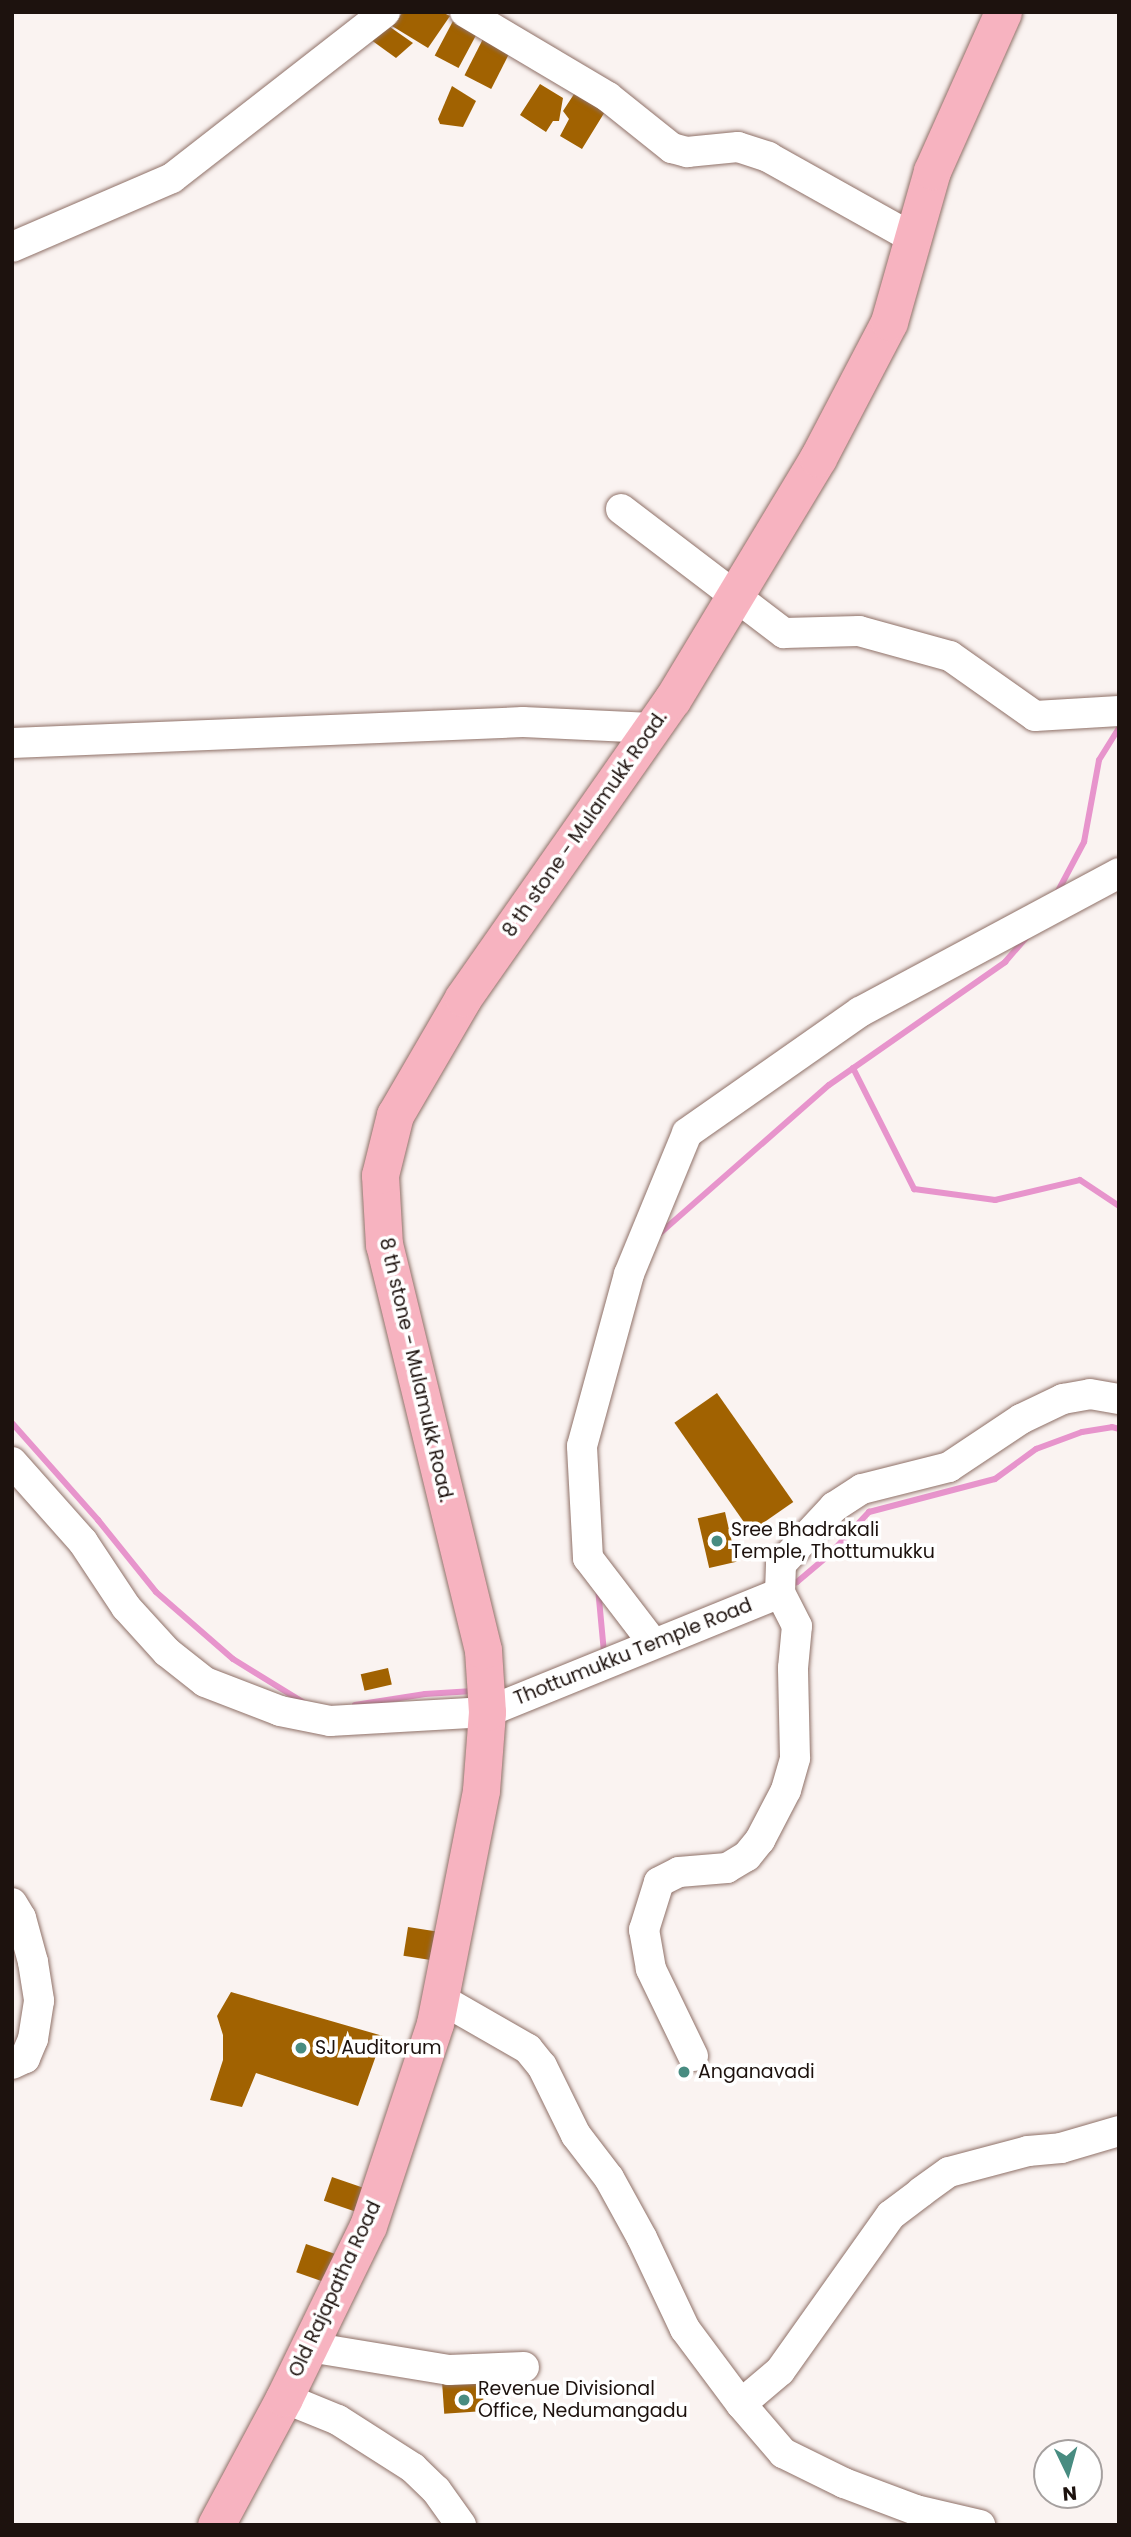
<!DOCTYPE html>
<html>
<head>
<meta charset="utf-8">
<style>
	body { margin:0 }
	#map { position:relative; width:1131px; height:2537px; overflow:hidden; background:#faf3f1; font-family:Poppins,sans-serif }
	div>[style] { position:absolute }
	.stream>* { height:6px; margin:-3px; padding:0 3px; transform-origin:3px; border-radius:3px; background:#e794cc }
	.building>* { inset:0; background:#a16201; transform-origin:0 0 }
	.roads { filter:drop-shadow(0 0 2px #8f7168) drop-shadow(0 0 2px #8f7168) }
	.minor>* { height:30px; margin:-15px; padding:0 15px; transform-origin:15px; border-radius:15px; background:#fff }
	.major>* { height:37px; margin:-18.5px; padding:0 18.5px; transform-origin:18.5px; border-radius:18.5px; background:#f7b3c0 }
	.dots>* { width:19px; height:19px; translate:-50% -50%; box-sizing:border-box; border:4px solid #fff; border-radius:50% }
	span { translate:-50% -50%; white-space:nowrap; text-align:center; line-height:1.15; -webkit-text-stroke:7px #fff; paint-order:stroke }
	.street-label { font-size:19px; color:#1d120e }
	.poi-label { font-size:19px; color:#1d120e }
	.left { translate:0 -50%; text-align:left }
	.frame { position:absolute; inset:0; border:14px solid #1d120e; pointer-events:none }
	.north { position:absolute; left:1033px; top:2439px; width:70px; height:70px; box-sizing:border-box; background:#fff; border:2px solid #a5a09f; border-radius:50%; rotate:175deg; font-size:19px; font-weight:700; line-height:28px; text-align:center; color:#1d120e }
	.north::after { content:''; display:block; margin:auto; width:24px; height:32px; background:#488c81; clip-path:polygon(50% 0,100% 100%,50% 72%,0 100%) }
</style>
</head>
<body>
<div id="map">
	<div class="stream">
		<div style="left:1057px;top:893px;width:58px;rotate:-62.1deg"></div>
		<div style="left:1084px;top:842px;width:83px;rotate:-79.6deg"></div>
		<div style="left:1099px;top:760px;width:38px;rotate:-58deg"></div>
		<div style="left:853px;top:1068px;width:136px;rotate:63.2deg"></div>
		<div style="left:914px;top:1189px;width:82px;rotate:7.7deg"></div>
		<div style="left:995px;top:1200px;width:87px;rotate:-13.2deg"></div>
		<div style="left:1080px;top:1180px;width:47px;rotate:33.7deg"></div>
		<div style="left:658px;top:1235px;width:227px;rotate:-41.3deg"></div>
		<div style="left:829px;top:1085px;width:215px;rotate:-34.9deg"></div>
		<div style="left:1005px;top:962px;width:33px;rotate:-49deg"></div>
		<div style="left:12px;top:1423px;width:130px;rotate:48.4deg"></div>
		<div style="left:98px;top:1520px;width:92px;rotate:51.1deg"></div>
		<div style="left:156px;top:1592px;width:102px;rotate:41deg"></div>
		<div style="left:233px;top:1659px;width:82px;rotate:31.6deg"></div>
		<div style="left:790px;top:1584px;width:7px;rotate:-16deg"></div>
		<div style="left:797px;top:1582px;width:42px;rotate:-40.2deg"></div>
		<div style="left:829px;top:1555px;width:59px;rotate:-47.1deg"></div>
		<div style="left:869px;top:1512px;width:130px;rotate:-14.7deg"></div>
		<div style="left:995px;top:1479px;width:51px;rotate:-36.2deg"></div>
		<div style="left:1036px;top:1449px;width:49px;rotate:-20.3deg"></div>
		<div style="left:1082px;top:1432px;width:30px;rotate:-9deg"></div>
		<div style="left:1112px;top:1427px;width:7px;rotate:16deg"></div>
		<div style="left:598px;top:1588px;width:65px;rotate:84.7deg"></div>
		<div style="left:355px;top:1705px;width:71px;rotate:-8.9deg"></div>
		<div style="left:425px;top:1694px;width:48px;rotate:-3.6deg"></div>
	</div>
	<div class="building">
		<div style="clip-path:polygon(403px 12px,442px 12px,450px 16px,428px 48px,392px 26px)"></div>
		<div style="clip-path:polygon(380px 20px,413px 43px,396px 58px,367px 37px)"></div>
		<div style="left:453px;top:21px;width:27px;height:39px;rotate:28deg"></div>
		<div style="left:484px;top:37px;width:30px;height:43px;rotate:27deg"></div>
		<div style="clip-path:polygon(540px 84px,563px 98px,559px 121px,553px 121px,546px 132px,520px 115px)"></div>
		<div style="clip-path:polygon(452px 86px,476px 101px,463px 127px,440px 124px,438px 119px)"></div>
		<div style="clip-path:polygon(576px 91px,606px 110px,582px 149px,560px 136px,569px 119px,563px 111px)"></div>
		<div style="left:717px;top:1393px;width:133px;height:52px;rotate:55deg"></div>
		<div style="left:725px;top:1512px;width:51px;height:28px;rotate:77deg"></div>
		<div style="left:388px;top:1668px;width:17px;height:28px;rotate:77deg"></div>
		<div style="left:408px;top:1927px;width:37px;height:29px;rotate:9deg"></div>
		<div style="clip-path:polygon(231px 1992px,383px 2036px,358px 2106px,256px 2073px,242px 2107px,210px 2100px,223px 2060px,223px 2035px,217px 2016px)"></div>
		<div style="left:332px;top:2177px;width:43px;height:25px;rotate:19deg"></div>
		<div style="left:306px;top:2244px;width:31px;height:30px;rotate:19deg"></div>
		<div style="left:482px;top:2380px;width:31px;height:40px;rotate:86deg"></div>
	</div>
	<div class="roads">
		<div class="minor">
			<div style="left:465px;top:12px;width:166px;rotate:30.7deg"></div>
			<div style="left:608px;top:97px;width:82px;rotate:38.6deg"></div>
			<div style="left:672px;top:148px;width:16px;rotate:15deg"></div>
			<div style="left:687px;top:152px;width:51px;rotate:-5.6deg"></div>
			<div style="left:738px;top:147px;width:32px;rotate:18deg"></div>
			<div style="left:768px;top:157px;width:166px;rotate:29.2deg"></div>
			<div style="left:12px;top:247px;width:174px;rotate:-23.3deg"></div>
			<div style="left:172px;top:178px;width:270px;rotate:-37.9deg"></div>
			<div style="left:621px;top:509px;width:205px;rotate:37.3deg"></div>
			<div style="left:784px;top:633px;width:75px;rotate:-1.5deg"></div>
			<div style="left:859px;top:631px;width:94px;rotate:15.4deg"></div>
			<div style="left:950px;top:656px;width:104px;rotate:35.2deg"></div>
			<div style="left:1035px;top:716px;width:84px;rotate:-3.4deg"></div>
			<div style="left:12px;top:743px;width:511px;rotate:-2.35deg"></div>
			<div style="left:523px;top:722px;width:129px;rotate:2.7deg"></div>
			<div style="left:12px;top:1462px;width:107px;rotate:48.4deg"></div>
			<div style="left:83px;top:1542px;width:78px;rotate:56.5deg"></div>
			<div style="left:126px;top:1607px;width:61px;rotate:47.7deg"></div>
			<div style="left:167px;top:1652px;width:48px;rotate:38.3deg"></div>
			<div style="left:205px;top:1682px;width:80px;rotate:21.1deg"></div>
			<div style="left:280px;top:1711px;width:51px;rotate:11.3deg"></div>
			<div style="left:330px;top:1721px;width:157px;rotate:-3.3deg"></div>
			<div style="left:487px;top:1712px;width:316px;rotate:-22.1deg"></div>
			<div style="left:780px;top:1593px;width:29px;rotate:-88deg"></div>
			<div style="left:781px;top:1564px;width:78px;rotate:-47.1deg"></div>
			<div style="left:834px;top:1507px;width:33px;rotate:-33deg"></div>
			<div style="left:862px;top:1489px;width:90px;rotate:-14.2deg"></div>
			<div style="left:949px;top:1467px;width:87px;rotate:-33.7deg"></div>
			<div style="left:1021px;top:1419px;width:47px;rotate:-25.5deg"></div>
			<div style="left:1063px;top:1399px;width:27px;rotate:-10deg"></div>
			<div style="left:1090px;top:1394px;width:29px;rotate:10deg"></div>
			<div style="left:653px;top:1643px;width:107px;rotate:-127.4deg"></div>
			<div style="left:588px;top:1558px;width:112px;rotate:-93.1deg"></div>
			<div style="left:582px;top:1446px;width:178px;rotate:-74.7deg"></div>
			<div style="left:629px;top:1274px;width:152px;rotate:-67.6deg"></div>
			<div style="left:687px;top:1133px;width:211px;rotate:-35deg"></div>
			<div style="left:860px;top:1012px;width:294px;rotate:-28.2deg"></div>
			<div style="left:12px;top:1903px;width:17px;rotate:59deg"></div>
			<div style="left:21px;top:1918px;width:46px;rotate:74.7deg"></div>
			<div style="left:33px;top:1962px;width:39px;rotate:81deg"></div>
			<div style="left:39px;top:2001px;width:38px;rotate:99deg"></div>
			<div style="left:33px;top:2039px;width:21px;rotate:113deg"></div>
			<div style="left:25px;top:2058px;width:14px;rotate:155deg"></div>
			<div style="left:441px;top:1999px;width:100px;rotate:29.9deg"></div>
			<div style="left:528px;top:2049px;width:22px;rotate:51deg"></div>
			<div style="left:542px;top:2066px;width:77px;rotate:63.8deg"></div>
			<div style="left:576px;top:2135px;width:54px;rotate:52.5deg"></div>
			<div style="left:609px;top:2178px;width:68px;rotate:61.2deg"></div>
			<div style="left:642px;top:2238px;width:101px;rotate:64.7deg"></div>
			<div style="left:685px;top:2329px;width:94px;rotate:53.3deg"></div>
			<div style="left:741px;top:2404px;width:51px;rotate:-40.2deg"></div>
			<div style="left:780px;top:2371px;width:191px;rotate:-54.6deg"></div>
			<div style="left:891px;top:2215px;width:38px;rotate:-37deg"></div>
			<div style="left:921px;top:2192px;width:34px;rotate:-36deg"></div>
			<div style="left:949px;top:2172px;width:82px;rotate:-14.9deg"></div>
			<div style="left:1028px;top:2151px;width:33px;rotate:-5deg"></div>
			<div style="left:1061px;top:2148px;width:60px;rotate:-16.3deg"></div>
			<div style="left:693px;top:2056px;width:97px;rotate:-115.8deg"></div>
			<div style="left:651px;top:1969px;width:40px;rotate:-100deg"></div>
			<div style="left:644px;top:1930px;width:50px;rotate:-72.6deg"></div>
			<div style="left:659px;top:1882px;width:22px;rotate:-27deg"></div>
			<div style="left:679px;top:1872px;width:48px;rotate:-4.8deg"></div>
			<div style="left:727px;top:1868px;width:23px;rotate:-31deg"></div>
			<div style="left:747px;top:1856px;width:21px;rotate:-51deg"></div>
			<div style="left:760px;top:1840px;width:56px;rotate:-62.5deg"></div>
			<div style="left:786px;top:1790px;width:33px;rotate:-74deg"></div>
			<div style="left:795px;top:1758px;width:90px;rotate:-91.3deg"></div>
			<div style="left:793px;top:1668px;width:42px;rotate:-84.6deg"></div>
			<div style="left:797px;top:1626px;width:37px;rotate:-117deg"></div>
			<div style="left:309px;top:2347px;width:142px;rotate:9.3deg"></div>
			<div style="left:449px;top:2370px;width:75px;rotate:-2.3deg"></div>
			<div style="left:284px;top:2398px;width:58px;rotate:22.2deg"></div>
			<div style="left:338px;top:2420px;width:89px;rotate:32.6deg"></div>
			<div style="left:413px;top:2468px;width:32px;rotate:44deg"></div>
			<div style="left:436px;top:2490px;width:43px;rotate:54.5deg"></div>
			<div style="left:741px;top:2404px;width:65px;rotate:49.4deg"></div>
			<div style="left:783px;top:2453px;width:68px;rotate:26.2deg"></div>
			<div style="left:844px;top:2483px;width:77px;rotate:20.6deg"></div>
			<div style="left:916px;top:2510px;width:66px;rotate:13.2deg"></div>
		</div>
		<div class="major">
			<div style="left:216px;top:2525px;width:144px;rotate:-61.8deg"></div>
			<div style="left:284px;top:2398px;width:191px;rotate:-64deg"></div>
			<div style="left:368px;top:2226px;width:214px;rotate:-71.7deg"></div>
			<div style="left:435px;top:2023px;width:237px;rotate:-78.8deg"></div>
			<div style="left:481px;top:1790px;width:78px;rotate:-85.6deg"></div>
			<div style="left:487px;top:1712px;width:62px;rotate:-93.7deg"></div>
			<div style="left:483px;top:1650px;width:417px;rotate:-103.7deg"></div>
			<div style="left:384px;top:1245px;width:70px;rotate:-93.3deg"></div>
			<div style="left:380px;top:1175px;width:62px;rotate:-76deg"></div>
			<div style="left:395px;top:1115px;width:135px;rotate:-59.8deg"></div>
			<div style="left:463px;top:998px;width:364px;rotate:-55deg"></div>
			<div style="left:672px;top:700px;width:283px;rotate:-58.9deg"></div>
			<div style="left:818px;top:458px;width:153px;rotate:-62.4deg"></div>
			<div style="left:889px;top:322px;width:157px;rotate:-74.1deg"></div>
			<div style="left:932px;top:171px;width:174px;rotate:-65.9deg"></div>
		</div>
	</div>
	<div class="dots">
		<div style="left:717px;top:1541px;background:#488c81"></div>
		<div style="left:301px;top:2048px;background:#488c81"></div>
		<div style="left:684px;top:2072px;background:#488c81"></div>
		<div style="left:464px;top:2400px;background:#488c81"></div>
	</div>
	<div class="street-label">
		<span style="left:585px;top:824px;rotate:-55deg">8 th stone - Mulamukk Road.</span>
		<span style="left:416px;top:1370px;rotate:77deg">8 th stone - Mulamukk Road.</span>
		<span style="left:633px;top:1652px;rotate:-22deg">Thottumukku Temple Road</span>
		<span style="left:335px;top:2289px;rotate:-65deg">Old Rajapatha Road</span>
	</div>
	<div class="poi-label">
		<span class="left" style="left:731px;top:1541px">Sree Bhadrakali<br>Temple, Thottumukku</span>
		<span class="left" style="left:315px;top:2048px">SJ Auditorum</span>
		<span class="left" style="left:698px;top:2072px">Anganavadi</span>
		<span class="left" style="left:478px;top:2400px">Revenue Divisional<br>Office, Nedumangadu</span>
	</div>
	<div class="frame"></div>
	<div class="north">N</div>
</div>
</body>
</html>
